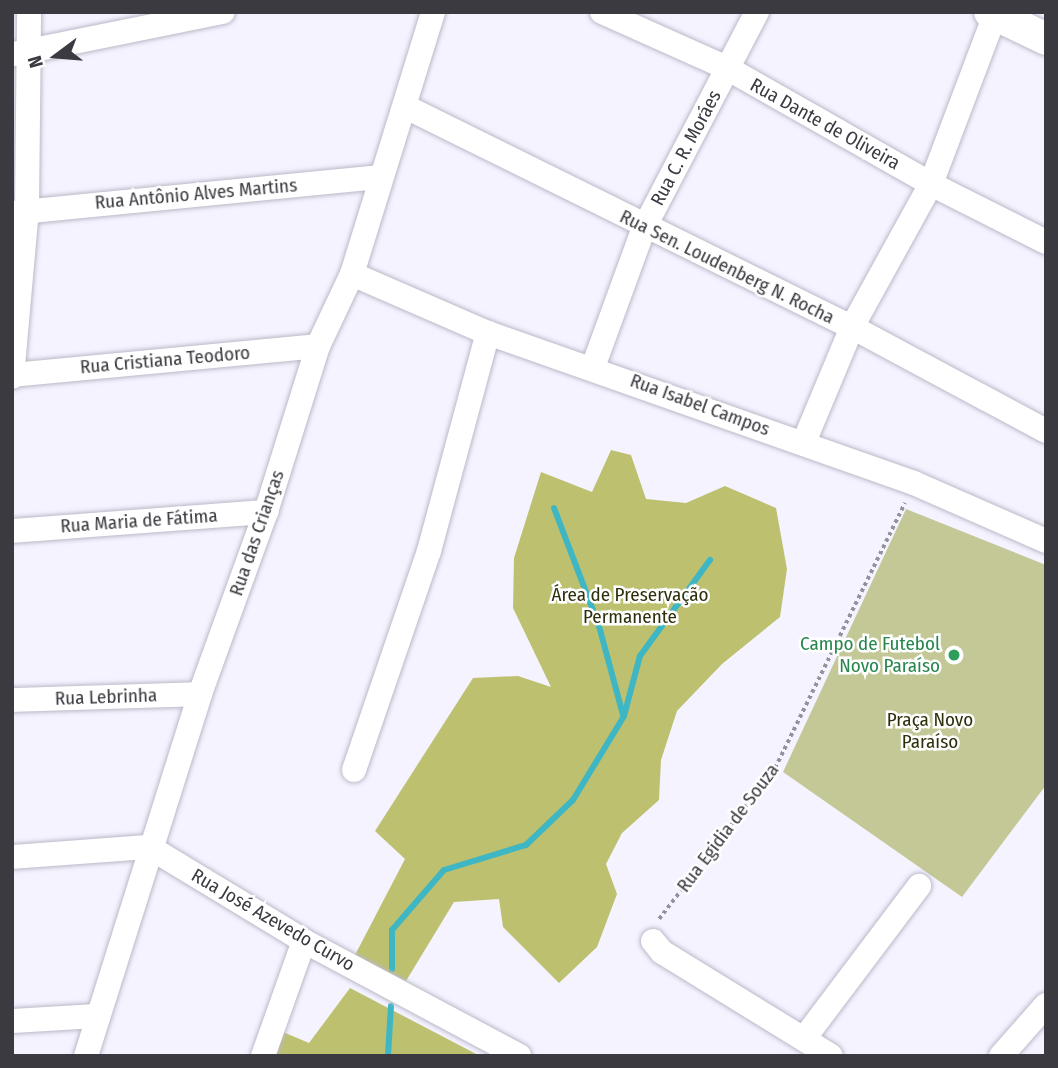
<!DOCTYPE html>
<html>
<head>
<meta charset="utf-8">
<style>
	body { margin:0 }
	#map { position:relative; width:1058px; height:1068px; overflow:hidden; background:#f4f3ff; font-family:"Fira Sans Condensed",sans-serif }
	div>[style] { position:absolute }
	.green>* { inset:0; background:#c4c896 }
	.forest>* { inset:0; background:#bdc16f }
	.stream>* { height:6px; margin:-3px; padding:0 3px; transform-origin:3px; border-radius:3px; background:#3eb6c3 }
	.path>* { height:3.5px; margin-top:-1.75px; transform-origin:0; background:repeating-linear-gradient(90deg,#94939c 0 3.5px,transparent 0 7px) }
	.roads { filter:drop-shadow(0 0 2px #bbb9c8) drop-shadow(0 0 2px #bbb9c8) }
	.minor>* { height:24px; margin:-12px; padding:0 12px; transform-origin:12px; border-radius:12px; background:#fff }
	.tertiary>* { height:32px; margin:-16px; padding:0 16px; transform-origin:16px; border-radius:16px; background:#fff }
	.dots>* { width:19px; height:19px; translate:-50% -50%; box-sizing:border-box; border:4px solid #fff; border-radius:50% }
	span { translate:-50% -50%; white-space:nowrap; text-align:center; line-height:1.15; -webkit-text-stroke:5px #fff; paint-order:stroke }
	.street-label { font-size:19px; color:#3b3a40 }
	.park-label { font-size:19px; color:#2e300c }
	.leisure-label { font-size:19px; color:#27864d }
	.right { translate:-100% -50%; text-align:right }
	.frame { position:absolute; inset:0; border:14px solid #3b3a40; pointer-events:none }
	.north { position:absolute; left:21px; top:21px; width:70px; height:70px; -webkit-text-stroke:5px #fff; paint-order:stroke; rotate:254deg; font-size:19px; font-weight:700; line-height:28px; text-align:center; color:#3b3a40 }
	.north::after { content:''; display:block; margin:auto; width:24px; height:32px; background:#3b3a40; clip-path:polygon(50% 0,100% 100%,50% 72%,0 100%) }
</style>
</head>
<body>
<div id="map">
	<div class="green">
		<div style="clip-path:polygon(906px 509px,1046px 565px,1046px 785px,962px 897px,783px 772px)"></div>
	</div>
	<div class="forest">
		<div style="clip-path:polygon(611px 450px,631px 455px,646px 499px,686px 503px,725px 486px,776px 508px,787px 569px,780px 617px,722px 664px,677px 711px,661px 760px,659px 800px,622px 833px,606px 864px,617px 894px,597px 947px,559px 983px,503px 927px,499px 899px,454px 902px,406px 981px,355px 955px,405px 859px,375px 831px,473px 678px,518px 676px,551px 687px,513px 608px,514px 558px,541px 472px,592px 492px)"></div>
		<div style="clip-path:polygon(350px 988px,480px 1056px,275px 1056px,283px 1032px,309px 1043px)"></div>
	</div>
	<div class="stream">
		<div style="left:554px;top:508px;width:126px;rotate:69.1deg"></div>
		<div style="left:599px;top:626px;width:92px;rotate:74.9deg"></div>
		<div style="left:392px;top:969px;width:39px;rotate:-90deg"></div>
		<div style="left:392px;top:930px;width:79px;rotate:-49.1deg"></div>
		<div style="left:444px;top:870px;width:86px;rotate:-17deg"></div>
		<div style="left:526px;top:845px;width:65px;rotate:-43.8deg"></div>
		<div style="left:573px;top:800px;width:98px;rotate:-58.7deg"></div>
		<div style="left:624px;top:716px;width:62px;rotate:-75.1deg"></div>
		<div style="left:640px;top:656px;width:119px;rotate:-53.9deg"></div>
		<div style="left:388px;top:1056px;width:50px;rotate:-86.6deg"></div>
	</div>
	<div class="path">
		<div style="left:659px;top:919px;width:190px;rotate:-52.5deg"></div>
		<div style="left:775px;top:768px;width:295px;rotate:-63.9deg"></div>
	</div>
	<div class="roads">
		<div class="minor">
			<div style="left:602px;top:12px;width:137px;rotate:24.1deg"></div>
			<div style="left:727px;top:68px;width:235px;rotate:29.6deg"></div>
			<div style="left:931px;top:184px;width:129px;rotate:26.8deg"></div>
			<div style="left:14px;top:54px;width:213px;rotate:-11.4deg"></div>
			<div style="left:406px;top:107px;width:497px;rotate:26.3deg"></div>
			<div style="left:852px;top:327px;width:220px;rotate:28.2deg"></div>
			<div style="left:12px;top:213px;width:369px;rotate:-5.6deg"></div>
			<div style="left:352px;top:274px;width:148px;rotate:23.5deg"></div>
			<div style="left:488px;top:333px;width:452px;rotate:19.4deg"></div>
			<div style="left:914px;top:483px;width:144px;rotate:23.7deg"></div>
			<div style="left:593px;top:367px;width:148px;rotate:-69.9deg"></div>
			<div style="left:644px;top:228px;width:244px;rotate:-62.4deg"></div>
			<div style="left:12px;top:375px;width:307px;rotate:-5.4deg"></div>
			<div style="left:12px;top:377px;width:168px;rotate:-84.9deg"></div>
			<div style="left:27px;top:210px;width:198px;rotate:-89.4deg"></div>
			<div style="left:804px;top:442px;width:125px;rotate:-67.3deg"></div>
			<div style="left:852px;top:327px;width:163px;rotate:-61.1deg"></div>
			<div style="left:931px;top:184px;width:181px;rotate:-69.3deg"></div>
			<div style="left:12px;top:531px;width:255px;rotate:-4.3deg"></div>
			<div style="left:12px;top:700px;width:188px;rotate:-1.8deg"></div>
			<div style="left:354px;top:770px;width:231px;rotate:-71.1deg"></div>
			<div style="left:429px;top:551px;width:226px;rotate:-74.9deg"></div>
			<div style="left:12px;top:857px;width:137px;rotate:-4.2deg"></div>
			<div style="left:149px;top:847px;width:181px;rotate:31.2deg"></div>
			<div style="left:304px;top:941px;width:244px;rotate:28.1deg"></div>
			<div style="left:653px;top:941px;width:14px;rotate:51deg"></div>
			<div style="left:662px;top:952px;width:198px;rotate:31.6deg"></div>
			<div style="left:12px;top:1021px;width:85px;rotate:-3.4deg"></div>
			<div style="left:806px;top:1036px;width:188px;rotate:-53deg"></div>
			<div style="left:86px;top:1056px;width:380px;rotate:-72.5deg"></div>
			<div style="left:200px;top:694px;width:194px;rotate:-70.1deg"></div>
			<div style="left:266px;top:512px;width:174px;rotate:-72.6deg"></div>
			<div style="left:318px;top:346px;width:80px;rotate:-64.7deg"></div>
			<div style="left:352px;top:274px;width:274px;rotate:-72.8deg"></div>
			<div style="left:263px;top:1056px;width:122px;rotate:-70.4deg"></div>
			<div style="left:1001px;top:1056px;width:68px;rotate:-48.6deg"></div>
		</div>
		<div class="tertiary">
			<div style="left:990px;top:12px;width:62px;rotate:25.7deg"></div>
		</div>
	</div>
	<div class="dots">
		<div style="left:954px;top:655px;background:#2e9e5b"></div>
	</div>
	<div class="street-label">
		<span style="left:825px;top:124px;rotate:29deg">Rua Dante de Oliveira</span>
		<span style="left:686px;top:148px;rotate:-62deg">Rua C. R. Moráes</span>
		<span style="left:196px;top:194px;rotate:-5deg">Rua Antônio Alves Martins</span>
		<span style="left:727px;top:267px;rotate:26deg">Rua Sen. Loudenberg N. Rocha</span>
		<span style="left:165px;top:360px;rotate:-5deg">Rua Cristiana Teodoro</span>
		<span style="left:700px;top:405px;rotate:20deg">Rua Isabel Campos</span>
		<span style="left:139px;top:521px;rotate:-4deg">Rua Maria de Fátima</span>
		<span style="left:257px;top:533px;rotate:-71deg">Rua das Crianças</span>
		<span style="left:106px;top:697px;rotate:-2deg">Rua Lebrinha</span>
		<span style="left:728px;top:828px;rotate:-53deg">Rua Egidia de Souza</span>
		<span style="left:273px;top:920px;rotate:30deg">Rua José Azevedo Curvo</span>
	</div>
	<div class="park-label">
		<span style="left:630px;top:606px">Área de Preservação<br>Permanente</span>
		<span style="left:930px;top:731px">Praça Novo<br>Paraíso</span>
	</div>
	<div class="leisure-label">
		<span class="right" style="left:940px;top:655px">Campo de Futebol<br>Novo Paraíso</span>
	</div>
	<div class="frame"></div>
	<div class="north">N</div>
</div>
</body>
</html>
